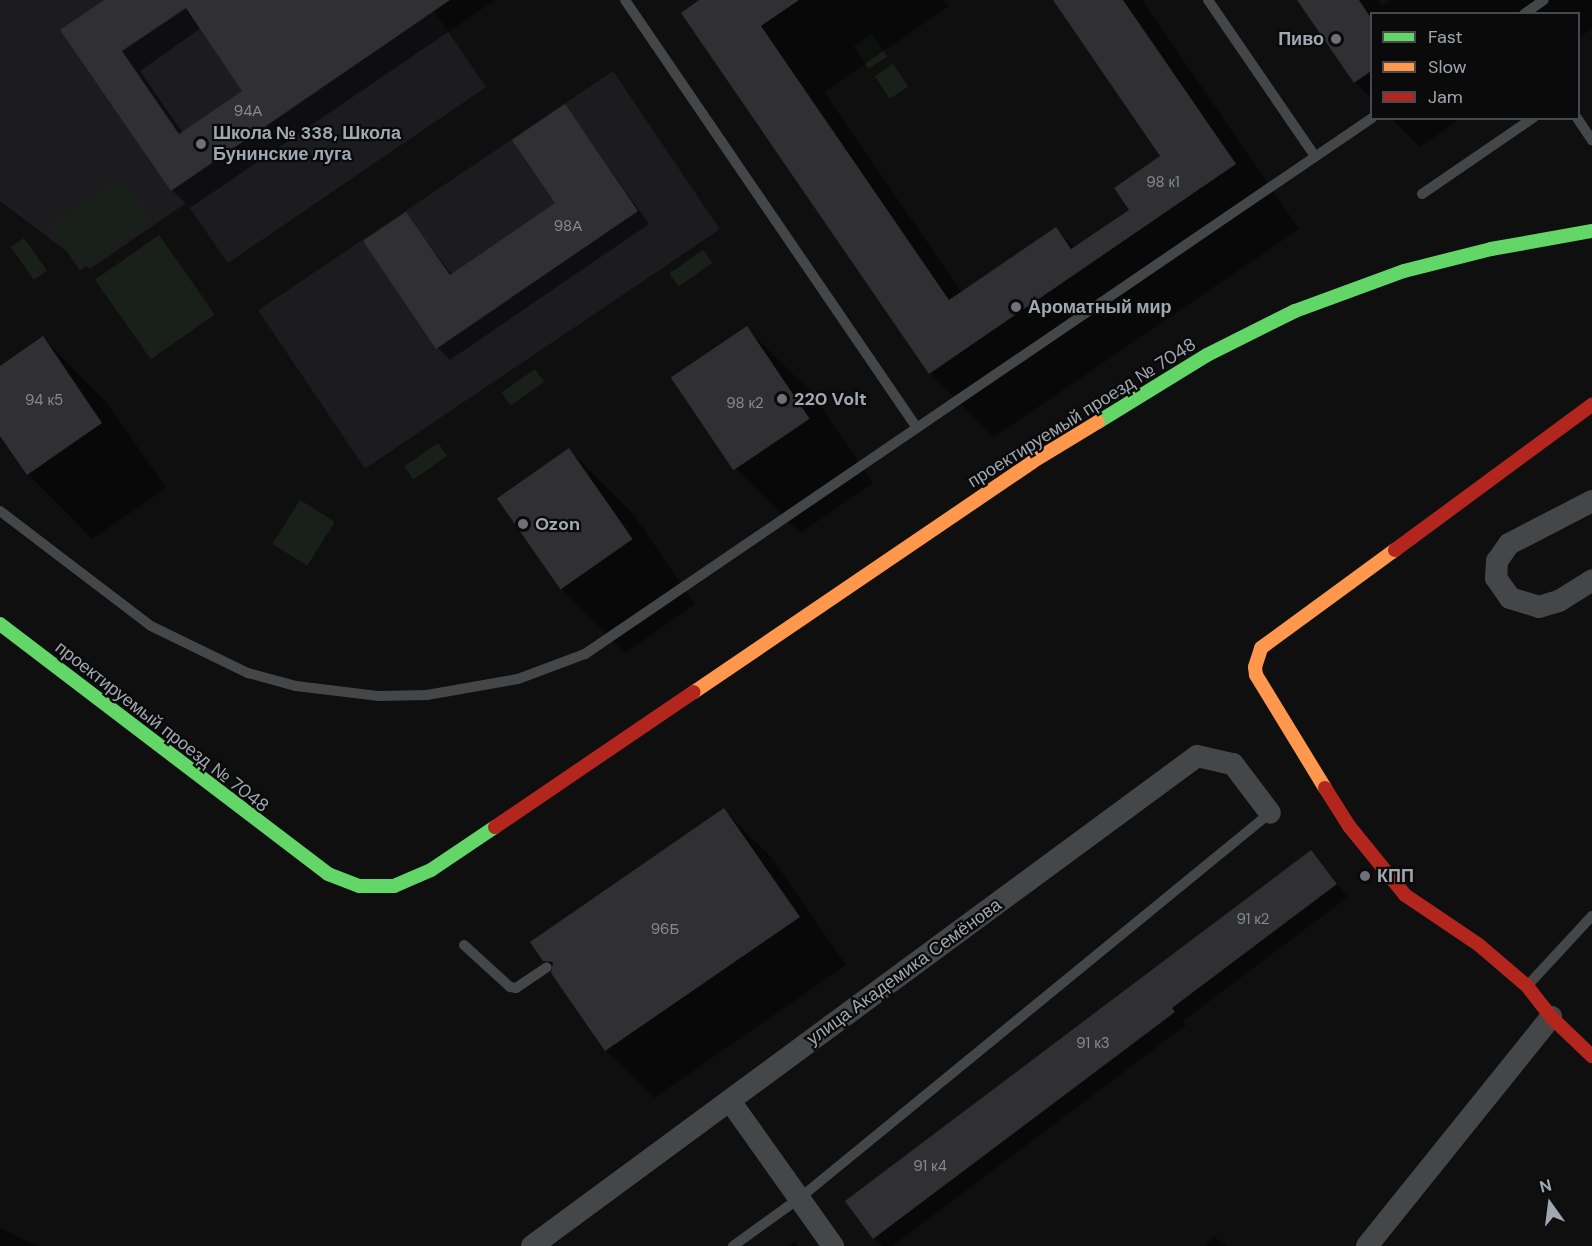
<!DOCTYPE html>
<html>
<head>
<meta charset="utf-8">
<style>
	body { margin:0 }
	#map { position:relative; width:1592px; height:1246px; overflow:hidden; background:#0f0f10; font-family:"DM Sans",sans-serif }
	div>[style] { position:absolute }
	.built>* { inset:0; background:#1c1c1e; transform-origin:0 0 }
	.green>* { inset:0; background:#19201a; transform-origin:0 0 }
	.shadow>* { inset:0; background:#0007 }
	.building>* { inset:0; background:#303033; transform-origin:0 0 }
	.lane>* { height:10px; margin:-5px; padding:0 5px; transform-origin:5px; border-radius:5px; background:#444648 }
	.street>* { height:22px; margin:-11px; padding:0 11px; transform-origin:11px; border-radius:11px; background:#444648 }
	.fast>* { height:14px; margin:-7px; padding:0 7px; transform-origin:7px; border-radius:7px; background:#63d668 }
	.slow>* { height:14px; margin:-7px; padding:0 7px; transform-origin:7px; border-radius:7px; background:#ff974d }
	.jam>* { height:14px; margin:-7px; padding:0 7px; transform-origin:7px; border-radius:7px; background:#b3261e }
	.dots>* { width:16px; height:16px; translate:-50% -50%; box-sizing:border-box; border:3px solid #0a0a0b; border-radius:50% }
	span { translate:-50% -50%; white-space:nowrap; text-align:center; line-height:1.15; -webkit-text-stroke:4.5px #0a0a0b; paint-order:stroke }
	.number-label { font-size:15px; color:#848a92 }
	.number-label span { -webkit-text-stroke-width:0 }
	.poi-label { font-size:18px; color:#a0a8b2; font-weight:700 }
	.right { translate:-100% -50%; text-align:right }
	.left { translate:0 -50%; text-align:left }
	.street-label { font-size:18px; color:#a0a8b2 }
	.legend { position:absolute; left:1370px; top:12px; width:210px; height:108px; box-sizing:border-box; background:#0a0a0b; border:2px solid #46494e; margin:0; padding:8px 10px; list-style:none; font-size:18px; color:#a0a8b2 }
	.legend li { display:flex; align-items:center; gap:12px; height:30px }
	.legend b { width:30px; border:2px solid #46494e }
	.north { position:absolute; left:1520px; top:1174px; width:60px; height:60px; -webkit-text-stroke:4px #0a0a0b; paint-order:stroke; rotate:346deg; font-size:16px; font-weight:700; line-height:24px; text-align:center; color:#a0a8b2 }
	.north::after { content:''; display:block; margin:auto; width:21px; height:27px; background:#a0a8b2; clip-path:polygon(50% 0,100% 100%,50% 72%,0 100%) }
</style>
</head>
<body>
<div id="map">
	<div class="built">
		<div style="clip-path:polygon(0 0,450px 0,434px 11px,486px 87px,228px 263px,186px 203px,90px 269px,0 201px)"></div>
		<div style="left:613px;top:71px;width:191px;height:428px;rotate:56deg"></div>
	</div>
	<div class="green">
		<div style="left:872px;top:34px;width:27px;height:22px;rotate:56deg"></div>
		<div style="left:893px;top:64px;width:27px;height:22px;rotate:56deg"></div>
		<div style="left:122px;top:179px;width:52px;height:86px;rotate:56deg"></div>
		<div style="left:159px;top:235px;width:97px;height:78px;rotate:55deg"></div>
		<div style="left:24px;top:238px;width:40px;height:16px;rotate:55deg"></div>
		<div style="left:703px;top:250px;width:16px;height:41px;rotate:55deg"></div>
		<div style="left:535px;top:369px;width:16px;height:41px;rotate:55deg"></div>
		<div style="left:438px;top:443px;width:16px;height:41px;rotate:55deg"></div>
		<div style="left:300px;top:500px;width:41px;height:52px;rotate:32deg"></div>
	</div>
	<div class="shadow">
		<div style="clip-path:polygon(evenodd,106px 0,495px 0,190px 208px,172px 190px,62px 30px,106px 0,201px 28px,244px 91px,183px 133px,140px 71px,201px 28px)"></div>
		<div style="clip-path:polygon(702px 0,944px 0,949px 6px,824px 92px,962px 293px,1056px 229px,1075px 248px,1131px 210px,1162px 157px,1054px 0,1142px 0,1299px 229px,994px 437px,930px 373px)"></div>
		<div style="clip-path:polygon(1298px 0,1378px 0,1382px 6px,1391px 0,1592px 0,1592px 29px,1578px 38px,1578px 14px,1372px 14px,1372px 99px,1355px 82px)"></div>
		<div style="clip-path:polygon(565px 106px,649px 224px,450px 360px,438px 348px,406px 214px,452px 275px,557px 204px)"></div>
		<div style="clip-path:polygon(1391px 118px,1461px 118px,1420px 147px)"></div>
		<div style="clip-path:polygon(746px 328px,811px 392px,873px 483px,800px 533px,735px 468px,673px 378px)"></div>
		<div style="clip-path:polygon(43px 338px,107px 403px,166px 488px,92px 539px,28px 474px,0 434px,0 367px)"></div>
		<div style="clip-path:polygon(569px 450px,633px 514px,695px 604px,625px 653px,560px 588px)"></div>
		<div style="clip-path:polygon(724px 810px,771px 857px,846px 965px,654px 1098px,607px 1051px,544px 960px)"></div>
		<div style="clip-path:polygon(1311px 852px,1348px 897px,1183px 1021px,1186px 1025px,892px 1246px,882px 1246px,874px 1238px,847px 1201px)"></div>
		<div style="clip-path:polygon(0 1228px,39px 1246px,0 1246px)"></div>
		<div style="clip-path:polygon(1213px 1236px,1227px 1246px,1206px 1246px)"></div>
		<div style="clip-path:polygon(794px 1242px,799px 1246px,788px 1246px)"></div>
	</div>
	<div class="building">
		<div style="clip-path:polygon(evenodd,104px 0,450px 0,171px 191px,60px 30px,104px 0,186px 8px,242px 91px,179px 134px,122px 51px,186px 8px)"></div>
		<div style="clip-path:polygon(699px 0,799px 0,761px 26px,949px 300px,1056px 227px,1071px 249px,1129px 210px,1114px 188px,1160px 156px,1053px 0,1123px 0,1236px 164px,929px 374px,681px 13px)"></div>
		<div style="clip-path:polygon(1297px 0,1359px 0,1371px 18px,1371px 71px,1354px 83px)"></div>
		<div style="clip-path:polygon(565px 104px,638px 211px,436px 349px,363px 241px,406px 212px,450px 275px,555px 203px,512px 140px)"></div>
		<div style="left:747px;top:326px;width:112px;height:92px;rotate:56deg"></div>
		<div style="clip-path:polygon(43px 336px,102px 423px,27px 475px,0 436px,0 366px)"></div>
		<div style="left:569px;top:448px;width:111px;height:88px;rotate:55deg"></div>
		<div style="clip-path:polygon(724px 808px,800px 917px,605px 1051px,551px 973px,553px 962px,543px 961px,530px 942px)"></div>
		<div style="clip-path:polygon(1311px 850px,1337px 884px,1172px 1008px,1175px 1012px,873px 1239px,845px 1201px)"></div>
	</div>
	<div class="lane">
		<div style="left:625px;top:0;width:518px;rotate:55.7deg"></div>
		<div style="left:1208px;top:0;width:189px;rotate:55.6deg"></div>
		<div style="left:1524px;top:14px;width:24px;rotate:-35deg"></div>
		<div style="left:1577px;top:118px;width:27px;rotate:56deg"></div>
		<div style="left:1422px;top:194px;width:135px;rotate:-34.4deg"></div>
		<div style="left:0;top:511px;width:190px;rotate:37.3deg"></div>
		<div style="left:151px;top:626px;width:108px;rotate:25.9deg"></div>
		<div style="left:248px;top:673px;width:50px;rotate:15.2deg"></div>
		<div style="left:296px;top:686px;width:84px;rotate:6.9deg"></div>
		<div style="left:379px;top:696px;width:48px;rotate:-1.2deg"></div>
		<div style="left:427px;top:695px;width:92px;rotate:-10deg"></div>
		<div style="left:518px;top:679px;width:72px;rotate:-20.5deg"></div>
		<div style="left:585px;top:654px;width:952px;rotate:-34.26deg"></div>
		<div style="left:464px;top:945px;width:62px;rotate:42.4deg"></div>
		<div style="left:510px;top:987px;width:6px;rotate:9deg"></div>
		<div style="left:516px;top:988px;width:37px;rotate:-34deg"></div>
		<div style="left:1529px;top:984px;width:93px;rotate:-47.2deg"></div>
		<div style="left:733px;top:1246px;width:84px;rotate:-35.8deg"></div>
		<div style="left:801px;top:1197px;width:606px;rotate:-39.31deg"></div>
	</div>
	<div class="street">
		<div style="left:1592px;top:501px;width:93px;rotate:152.6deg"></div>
		<div style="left:1509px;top:544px;width:21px;rotate:125deg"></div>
		<div style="left:1497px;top:561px;width:17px;rotate:93deg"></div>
		<div style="left:1496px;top:578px;width:24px;rotate:55deg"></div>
		<div style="left:1510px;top:598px;width:30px;rotate:17deg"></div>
		<div style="left:1539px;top:607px;width:21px;rotate:-17deg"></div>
		<div style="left:1559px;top:601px;width:39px;rotate:-32deg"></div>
		<div style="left:730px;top:1101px;width:178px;rotate:54.6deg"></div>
		<div style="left:532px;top:1246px;width:826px;rotate:-36.38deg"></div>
		<div style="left:1197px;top:756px;width:37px;rotate:13deg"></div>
		<div style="left:1233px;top:764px;width:61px;rotate:52.9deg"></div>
		<div style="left:1367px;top:1246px;width:294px;rotate:-51.2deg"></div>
	</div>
	<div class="fast">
		<div style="left:1098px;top:422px;width:128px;rotate:-31.6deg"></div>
		<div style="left:1207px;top:355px;width:98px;rotate:-26.6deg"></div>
		<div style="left:1295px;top:311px;width:116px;rotate:-20.2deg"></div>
		<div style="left:1404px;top:271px;width:90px;rotate:-14.2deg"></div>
		<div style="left:1491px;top:249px;width:103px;rotate:-10.1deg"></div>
		<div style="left:0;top:624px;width:412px;rotate:37.3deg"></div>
		<div style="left:328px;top:874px;width:34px;rotate:21deg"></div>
		<div style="left:360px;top:886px;width:34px"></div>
		<div style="left:394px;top:886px;width:40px;rotate:-23.4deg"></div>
		<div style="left:431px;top:870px;width:77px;rotate:-33.9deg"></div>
	</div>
	<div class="slow">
		<div style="left:694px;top:692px;width:409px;rotate:-34.2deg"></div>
		<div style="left:1032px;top:462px;width:77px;rotate:-31.2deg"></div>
		<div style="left:1325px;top:788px;width:132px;rotate:-121.4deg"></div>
		<div style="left:1256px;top:675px;width:8px;rotate:-97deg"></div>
		<div style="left:1255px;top:667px;width:20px;rotate:-72deg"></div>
		<div style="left:1261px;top:648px;width:166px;rotate:-36.2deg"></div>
	</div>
	<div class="jam">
		<div style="left:1395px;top:550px;width:245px;rotate:-36.4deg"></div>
		<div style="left:1325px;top:788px;width:45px;rotate:57.7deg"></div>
		<div style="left:1349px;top:826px;width:89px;rotate:50.9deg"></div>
		<div style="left:1405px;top:895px;width:89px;rotate:34deg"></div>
		<div style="left:1479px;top:945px;width:63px;rotate:40.5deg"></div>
		<div style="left:1527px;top:986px;width:39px;rotate:52deg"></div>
		<div style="left:1551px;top:1017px;width:57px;rotate:43.6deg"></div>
		<div style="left:495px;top:827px;width:240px;rotate:-34.2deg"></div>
	</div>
	<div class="dots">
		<div style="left:1336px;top:39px;background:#6d7279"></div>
		<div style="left:201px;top:144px;background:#6d7279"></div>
		<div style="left:1016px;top:307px;background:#6d7279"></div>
		<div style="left:782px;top:399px;background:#6d7279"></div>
		<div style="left:523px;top:524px;background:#6d7279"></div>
		<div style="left:1365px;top:876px;background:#6d7279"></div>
	</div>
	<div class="number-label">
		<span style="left:248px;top:112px">94А</span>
		<span style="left:1163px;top:183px">98 к1</span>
		<span style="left:568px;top:227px">98А</span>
		<span style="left:44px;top:401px">94 к5</span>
		<span style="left:745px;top:404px">98 к2</span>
		<span style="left:1253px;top:920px">91 к2</span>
		<span style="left:665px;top:930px">96Б</span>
		<span style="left:1093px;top:1044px">91 к3</span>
		<span style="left:930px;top:1167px">91 к4</span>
	</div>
	<div class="poi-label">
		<span class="right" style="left:1324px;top:39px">Пиво</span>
		<span class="left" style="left:213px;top:144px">Школа № 338, Школа<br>Бунинские луга</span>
		<span class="left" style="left:1028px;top:307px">Ароматный мир</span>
		<span class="left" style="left:794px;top:399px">220 Volt</span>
		<span class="left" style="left:535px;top:524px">Ozon</span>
		<span class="left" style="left:1377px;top:876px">КПП</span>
	</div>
	<div class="street-label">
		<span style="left:1082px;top:413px;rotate:-32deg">проектируемый проезд № 7048</span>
		<span style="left:162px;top:727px;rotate:38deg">проектируемый проезд № 7048</span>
		<span style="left:904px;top:972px;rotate:-36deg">улица Академика Семёнова</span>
	</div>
	<ul class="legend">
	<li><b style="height:8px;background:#63d668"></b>Fast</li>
	<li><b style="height:8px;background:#ff974d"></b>Slow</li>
	<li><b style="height:8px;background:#b3261e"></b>Jam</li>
	</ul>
	<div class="north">N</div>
</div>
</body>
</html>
